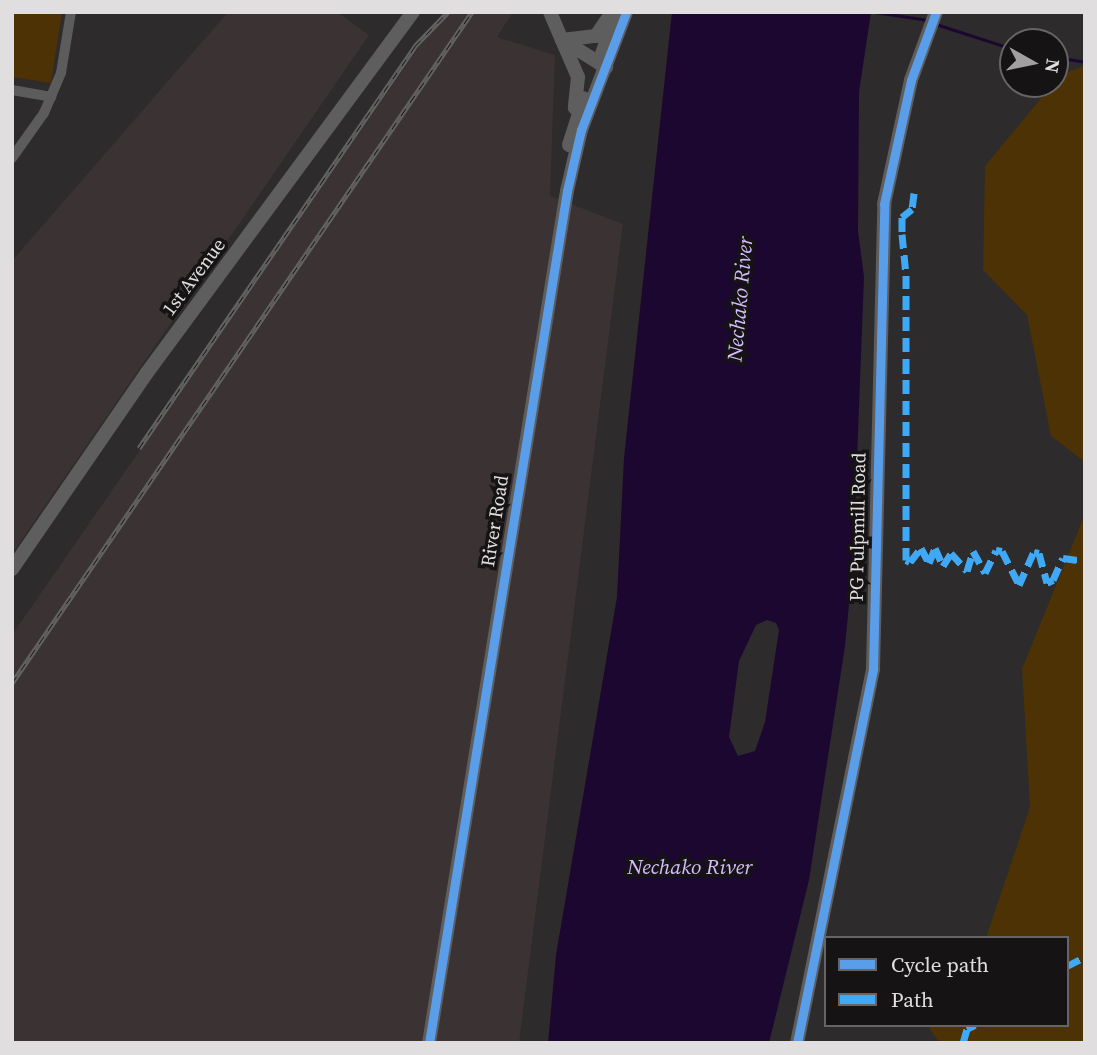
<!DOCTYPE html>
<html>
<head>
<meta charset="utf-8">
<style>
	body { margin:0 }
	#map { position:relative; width:1097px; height:1055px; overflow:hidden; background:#2d2b2b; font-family:"Source Serif 4",serif }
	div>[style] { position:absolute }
	.built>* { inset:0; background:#3b3233 }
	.green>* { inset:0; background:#4d3206 }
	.water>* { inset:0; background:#1c0730 }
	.stream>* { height:2.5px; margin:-1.25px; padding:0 1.25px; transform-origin:1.25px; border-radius:1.25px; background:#1c0730 }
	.street>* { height:10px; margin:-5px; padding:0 5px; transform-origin:5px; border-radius:5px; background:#5c5c5c }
	.secondary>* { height:14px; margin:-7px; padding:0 7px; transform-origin:7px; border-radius:7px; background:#5e5e5e }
	.rail>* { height:5px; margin-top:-2.5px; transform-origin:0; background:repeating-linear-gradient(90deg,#151313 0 8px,#636262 0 16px); box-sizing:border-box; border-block:2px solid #636262 }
	.quiet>* { height:7px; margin-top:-3.5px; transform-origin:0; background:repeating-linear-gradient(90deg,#3fa9f5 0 14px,transparent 0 21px) }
	.cycleway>* { height:9px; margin:-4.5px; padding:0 4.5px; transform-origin:4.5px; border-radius:4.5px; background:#5a9eea }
	span { translate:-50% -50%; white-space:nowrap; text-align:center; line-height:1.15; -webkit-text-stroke:7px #151313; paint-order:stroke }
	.street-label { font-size:19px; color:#e0dede }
	.water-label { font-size:21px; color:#d5bdfe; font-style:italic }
	.frame { position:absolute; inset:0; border:14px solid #e0dede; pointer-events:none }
	.legend { position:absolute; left:824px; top:936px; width:245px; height:91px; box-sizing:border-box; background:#151313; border:2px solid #666464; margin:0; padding:9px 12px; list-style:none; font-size:21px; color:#e0dede }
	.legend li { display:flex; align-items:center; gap:14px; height:35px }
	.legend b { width:35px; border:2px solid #666464 }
	.north { position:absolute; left:999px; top:28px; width:70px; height:70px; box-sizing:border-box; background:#151313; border:2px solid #666464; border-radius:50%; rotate:99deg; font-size:19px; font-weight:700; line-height:28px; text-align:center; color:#e0dede }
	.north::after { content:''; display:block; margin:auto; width:24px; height:32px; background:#a19f9f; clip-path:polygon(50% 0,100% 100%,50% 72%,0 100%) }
</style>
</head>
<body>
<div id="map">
	<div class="built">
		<div style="clip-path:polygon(228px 12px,337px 12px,369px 35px,12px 554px,12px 261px)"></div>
		<div style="clip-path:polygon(443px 12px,513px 12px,497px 37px,555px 55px,550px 196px,623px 224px,519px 1043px,12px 1043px,12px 635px)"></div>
	</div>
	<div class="green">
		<div style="clip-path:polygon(12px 12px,62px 12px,51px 83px,12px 77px)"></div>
		<div style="clip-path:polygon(1085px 66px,1085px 462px,1051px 436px,1027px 315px,983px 270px,985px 166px,1061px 74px)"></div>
		<div style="clip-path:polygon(1085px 514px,1085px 1043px,940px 1043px,929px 1028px,934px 1025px,1067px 1025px,1067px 938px,986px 938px,1030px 807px,1022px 669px)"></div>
	</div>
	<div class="water">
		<div style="clip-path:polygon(evenodd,672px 12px,871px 12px,859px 92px,858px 231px,864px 277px,853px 562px,845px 646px,809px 880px,769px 1043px,548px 1043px,556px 955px,617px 597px,624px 458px,672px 12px,767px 620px,776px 623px,779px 630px,765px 722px,755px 751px,738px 756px,729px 737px,739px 661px,756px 625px,767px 620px)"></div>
	</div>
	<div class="stream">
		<div style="left:875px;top:12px;width:53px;rotate:8.7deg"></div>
		<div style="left:936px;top:24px;width:81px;rotate:18deg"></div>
		<div style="left:1055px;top:57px;width:30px;rotate:9deg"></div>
	</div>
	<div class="street">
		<div style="left:12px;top:90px;width:40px;rotate:10deg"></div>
		<div style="left:12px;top:158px;width:55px;rotate:-54.6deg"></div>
		<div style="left:44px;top:113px;width:43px;rotate:-67deg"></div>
		<div style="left:61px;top:73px;width:62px;rotate:-80.7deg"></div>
	</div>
	<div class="secondary">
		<div style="left:550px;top:12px;width:30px;rotate:67deg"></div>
		<div style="left:562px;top:40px;width:52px;rotate:31.5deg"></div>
		<div style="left:562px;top:40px;width:40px;rotate:66.6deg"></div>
		<div style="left:578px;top:77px;width:31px;rotate:96deg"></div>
		<div style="left:562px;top:40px;width:34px;rotate:-7deg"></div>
		<div style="left:596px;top:36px;width:23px;rotate:-56deg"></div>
		<div style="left:599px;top:63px;width:54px;rotate:-71.6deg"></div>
		<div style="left:569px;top:145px;width:49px;rotate:-72.3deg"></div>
		<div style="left:12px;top:569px;width:237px;rotate:-55.5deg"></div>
		<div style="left:146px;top:374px;width:450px;rotate:-53.6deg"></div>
		<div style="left:429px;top:1043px;width:863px;rotate:-80.8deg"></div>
		<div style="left:567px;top:191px;width:63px;rotate:-77.1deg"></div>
		<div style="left:581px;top:130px;width:126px;rotate:-69.1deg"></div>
		<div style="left:797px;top:1043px;width:382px;rotate:-78.5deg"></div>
		<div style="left:873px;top:669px;width:465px;rotate:-88.6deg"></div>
		<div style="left:884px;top:204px;width:127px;rotate:-77.7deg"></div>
		<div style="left:911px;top:80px;width:72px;rotate:-69.8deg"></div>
	</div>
	<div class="rail">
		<div style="left:139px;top:448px;width:488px;rotate:-55.5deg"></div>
		<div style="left:415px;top:46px;width:47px;rotate:-45.9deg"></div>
		<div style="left:12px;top:683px;width:814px;rotate:-55.57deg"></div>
	</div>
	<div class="quiet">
		<div style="left:914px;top:193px;width:16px;rotate:97deg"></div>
		<div style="left:912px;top:209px;width:13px;rotate:141deg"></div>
		<div style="left:902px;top:217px;width:17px;rotate:90deg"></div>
		<div style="left:902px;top:234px;width:41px;rotate:84.4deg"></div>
		<div style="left:906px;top:275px;width:285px;rotate:90deg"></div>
		<div style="left:906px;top:560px;width:4px;rotate:27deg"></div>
		<div style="left:910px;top:562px;width:18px;rotate:-52deg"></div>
		<div style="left:921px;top:548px;width:17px;rotate:62deg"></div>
		<div style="left:929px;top:563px;width:16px;rotate:-68deg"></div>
		<div style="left:935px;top:548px;width:20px;rotate:66deg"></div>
		<div style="left:943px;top:566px;width:15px;rotate:-58deg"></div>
		<div style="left:951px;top:553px;width:24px;rotate:48deg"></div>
		<div style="left:967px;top:571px;width:21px;rotate:-73deg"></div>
		<div style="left:973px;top:551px;width:25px;rotate:61deg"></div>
		<div style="left:985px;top:573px;width:25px;rotate:-64deg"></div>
		<div style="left:996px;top:550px;width:6px;rotate:9deg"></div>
		<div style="left:1002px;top:551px;width:38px;rotate:63deg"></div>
		<div style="left:1019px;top:585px;width:36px;rotate:-66deg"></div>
		<div style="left:1034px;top:552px;width:5px;rotate:11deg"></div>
		<div style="left:1039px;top:553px;width:31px;rotate:75deg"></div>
		<div style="left:1047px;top:583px;width:7px;rotate:-27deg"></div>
		<div style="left:1053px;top:580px;width:24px;rotate:-66deg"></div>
		<div style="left:1063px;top:558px;width:22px;rotate:8deg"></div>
		<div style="left:1067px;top:966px;width:20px;rotate:-27deg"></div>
		<div style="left:963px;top:1043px;width:15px;rotate:-74deg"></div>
		<div style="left:967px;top:1029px;width:9px;rotate:-27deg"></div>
	</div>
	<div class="cycleway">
		<div style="left:429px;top:1043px;width:863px;rotate:-80.8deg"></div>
		<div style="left:567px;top:191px;width:63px;rotate:-77.1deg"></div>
		<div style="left:581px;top:130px;width:126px;rotate:-69.1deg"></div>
		<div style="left:797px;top:1043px;width:382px;rotate:-78.5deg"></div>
		<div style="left:873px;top:669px;width:465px;rotate:-88.6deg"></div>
		<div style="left:884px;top:204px;width:127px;rotate:-77.7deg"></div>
		<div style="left:911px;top:80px;width:72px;rotate:-69.8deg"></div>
	</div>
	<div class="street-label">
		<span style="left:194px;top:277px;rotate:-53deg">1st Avenue</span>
		<span style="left:495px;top:521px;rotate:-81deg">River Road</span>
		<span style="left:858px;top:527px;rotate:-89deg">PG Pulpmill Road</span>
	</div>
	<div class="water-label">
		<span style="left:740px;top:299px;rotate:-85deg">Nechako River</span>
		<span style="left:690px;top:867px">Nechako River</span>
	</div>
	<div class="frame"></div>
	<ul class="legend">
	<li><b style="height:9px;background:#5a9eea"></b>Cycle path</li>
	<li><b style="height:9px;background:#3fa9f5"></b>Path</li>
	</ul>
	<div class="north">N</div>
</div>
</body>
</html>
